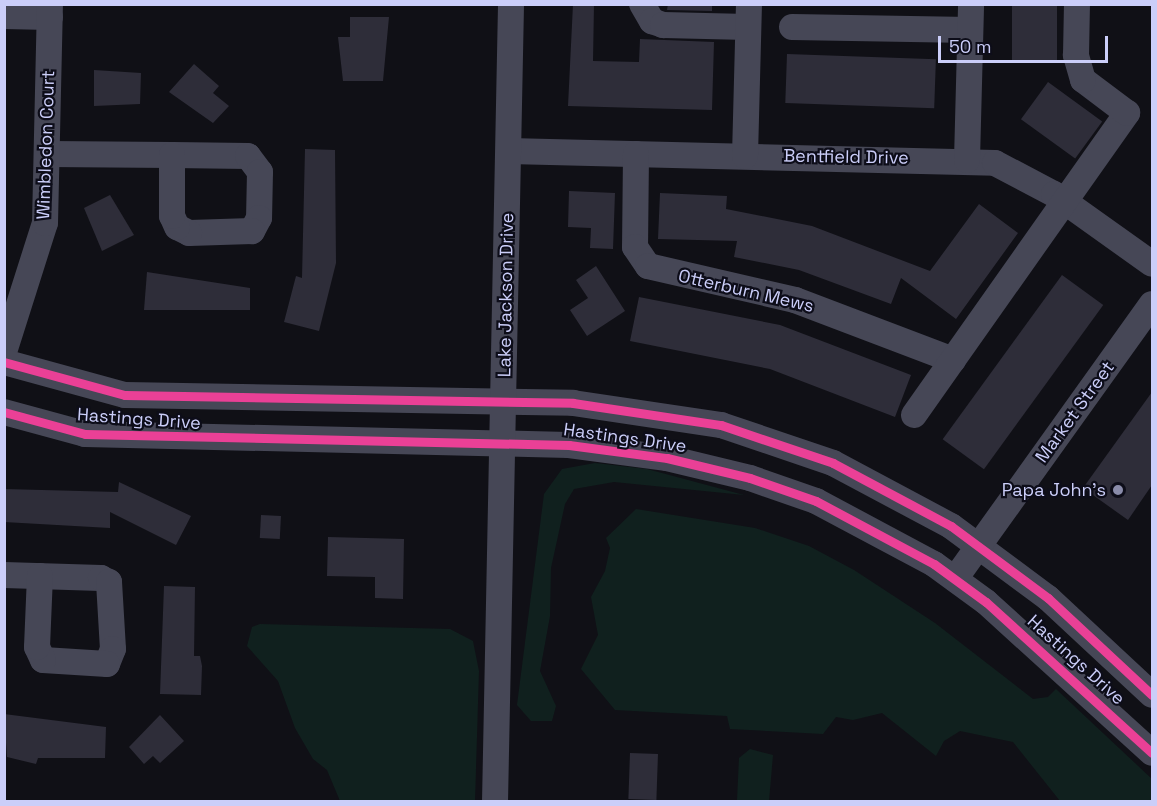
<!DOCTYPE html>
<html>
<head>
<meta charset="utf-8">
<style>
	body { margin:0 }
	#map { position:relative; width:1157px; height:806px; overflow:hidden; background:#101016; font-family:"Space Grotesk",sans-serif }
	div>[style] { position:absolute }
	.green>* { inset:0; background:#10201e }
	.building>* { inset:0; background:#2e2d39; transform-origin:0 0 }
	.minor>* { height:26px; margin:-13px; padding:0 13px; transform-origin:13px; border-radius:13px; background:#464756 }
	.cycleway>* { height:9px; margin:-4.5px; padding:0 4.5px; transform-origin:4.5px; border-radius:4.5px; background:#ea4096 }
	.dots>* { width:16px; height:16px; translate:-50% -50%; box-sizing:border-box; border:3px solid #0d0d19; border-radius:50% }
	span { translate:-50% -50%; white-space:nowrap; text-align:center; line-height:1.15; -webkit-text-stroke:4.5px #0d0d19; paint-order:stroke }
	.street-label { font-size:18px; color:#cbcef9 }
	.poi-label { font-size:18px; color:#cbcef9 }
	.right { translate:-100% -50%; text-align:right }
	.frame { position:absolute; inset:0; border:6px solid #cbcef9; pointer-events:none }
	.scale { position:absolute; left:938px; top:36px; width:170px; height:27px; box-sizing:border-box; border:3px solid #cbcef9; border-top:0; padding-left:8px; font-size:18px; line-height:21px; white-space:nowrap; color:#cbcef9; -webkit-text-stroke:4px #0d0d19; paint-order:stroke }
</style>
</head>
<body>
<div id="map">
	<div class="green">
		<div style="clip-path:polygon(595px 463px,647px 469px,744px 495px,614px 482px,574px 489px,565px 504px,551px 568px,550px 616px,540px 671px,556px 706px,552px 721px,531px 721px,517px 705px,544px 494px,562px 469px)"></div>
		<div style="clip-path:polygon(636px 509px,755px 528px,809px 546px,854px 570px,935px 623px,1033px 699px,1048px 697px,1056px 689px,1152px 779px,1152px 801px,1060px 801px,1013px 742px,960px 731px,944px 741px,936px 756px,882px 713px,853px 720px,836px 717px,823px 734px,730px 729px,727px 716px,615px 710px,581px 669px,598px 635px,591px 597px,605px 571px,610px 548px,606px 538px)"></div>
		<div style="clip-path:polygon(260px 624px,450px 629px,473px 641px,479px 671px,475px 801px,340px 801px,327px 770px,313px 759px,295px 728px,278px 681px,247px 646px,252px 627px)"></div>
		<div style="clip-path:polygon(750px 749px,773px 755px,769px 801px,737px 801px,739px 758px)"></div>
	</div>
	<div class="building">
		<div style="clip-path:polygon(573px 4px,594px 4px,593px 61px,639px 62px,640px 39px,714px 42px,712px 110px,568px 106px)"></div>
		<div style="clip-path:polygon(668px 4px,712px 4px,712px 11px,667px 10px)"></div>
		<div style="left:1012px;top:4px;width:45px;height:57px"></div>
		<div style="clip-path:polygon(350px 17px,389px 17px,383px 81px,343px 81px,338px 37px,350px 37px)"></div>
		<div style="left:787px;top:54px;width:149px;height:49px;rotate:2deg"></div>
		<div style="clip-path:polygon(194px 64px,219px 86px,213px 93px,229px 106px,213px 123px,169px 92px)"></div>
		<div style="clip-path:polygon(94px 70px,141px 73px,140px 104px,94px 106px)"></div>
		<div style="left:1048px;top:82px;width:67px;height:46px;rotate:36deg"></div>
		<div style="clip-path:polygon(305px 149px,335px 150px,336px 263px,319px 331px,284px 322px,296px 276px,302px 278px)"></div>
		<div style="clip-path:polygon(569px 191px,615px 193px,613px 249px,590px 248px,591px 228px,568px 227px)"></div>
		<div style="clip-path:polygon(660px 193px,727px 196px,726px 209px,812px 226px,930px 271px,979px 204px,1018px 233px,956px 319px,901px 278px,891px 304px,799px 270px,734px 257px,737px 241px,658px 239px)"></div>
		<div style="clip-path:polygon(110px 195px,134px 235px,102px 251px,84px 208px)"></div>
		<div style="clip-path:polygon(596px 266px,625px 311px,587px 336px,570px 310px,588px 298px,576px 280px)"></div>
		<div style="clip-path:polygon(147px 272px,250px 288px,250px 310px,144px 310px)"></div>
		<div style="left:1062px;top:275px;width:51px;height:203px;rotate:36deg"></div>
		<div style="clip-path:polygon(639px 297px,780px 325px,911px 375px,895px 417px,770px 369px,630px 341px)"></div>
		<div style="clip-path:polygon(1152px 392px,1152px 485px,1128px 520px,1083px 488px)"></div>
		<div style="clip-path:polygon(119px 482px,191px 516px,176px 545px,110px 512px,110px 528px,4px 522px,4px 489px,118px 492px)"></div>
		<div style="left:261px;top:515px;width:20px;height:23px;rotate:3deg"></div>
		<div style="clip-path:polygon(328px 537px,404px 539px,403px 599px,375px 598px,375px 577px,327px 576px)"></div>
		<div style="clip-path:polygon(164px 586px,195px 587px,194px 656px,200px 656px,202px 666px,201px 695px,160px 694px)"></div>
		<div style="clip-path:polygon(4px 714px,106px 727px,105px 758px,38px 758px,36px 764px,7px 757px)"></div>
		<div style="clip-path:polygon(160px 715px,184px 741px,160px 763px,153px 756px,144px 764px,129px 747px)"></div>
		<div style="left:630px;top:753px;width:28px;height:46px;rotate:2deg"></div>
	</div>
	<div class="minor">
		<div style="left:642px;top:4px;width:20px;rotate:60deg"></div>
		<div style="left:652px;top:21px;width:12px;rotate:20deg"></div>
		<div style="left:663px;top:25px;width:85px;rotate:1.3deg"></div>
		<div style="left:4px;top:16px;width:46px;rotate:1.2deg"></div>
		<div style="left:792px;top:27px;width:178px;rotate:1deg"></div>
		<div style="left:509px;top:151px;width:486px;rotate:1.4deg"></div>
		<div style="left:995px;top:163px;width:67px;rotate:27.7deg"></div>
		<div style="left:1054px;top:194px;width:120px;rotate:35.5deg"></div>
		<div style="left:49px;top:154px;width:123px;rotate:0.5deg"></div>
		<div style="left:172px;top:155px;width:76px;rotate:0.8deg"></div>
		<div style="left:248px;top:156px;width:20px;rotate:53deg"></div>
		<div style="left:260px;top:172px;width:46px;rotate:91.2deg"></div>
		<div style="left:259px;top:218px;width:15px;rotate:118deg"></div>
		<div style="left:252px;top:231px;width:63px;rotate:178.2deg"></div>
		<div style="left:189px;top:233px;width:13px;rotate:-153deg"></div>
		<div style="left:177px;top:227px;width:12px;rotate:-114deg"></div>
		<div style="left:172px;top:216px;width:61px;rotate:-90deg"></div>
		<div style="left:636px;top:154px;width:93px;rotate:90.6deg"></div>
		<div style="left:635px;top:247px;width:23px;rotate:56deg"></div>
		<div style="left:648px;top:266px;width:151px;rotate:13deg"></div>
		<div style="left:795px;top:300px;width:169px;rotate:20.8deg"></div>
		<div style="left:745px;top:156px;width:152px;rotate:-88.5deg"></div>
		<div style="left:967px;top:160px;width:156px;rotate:-88.5deg"></div>
		<div style="left:4px;top:352px;width:135px;rotate:-72.4deg"></div>
		<div style="left:45px;top:223px;width:219px;rotate:-88.7deg"></div>
		<div style="left:4px;top:362px;width:125px;rotate:15.3deg"></div>
		<div style="left:125px;top:395px;width:448px;rotate:1deg"></div>
		<div style="left:573px;top:403px;width:150px;rotate:8.5deg"></div>
		<div style="left:721px;top:425px;width:118px;rotate:18.7deg"></div>
		<div style="left:833px;top:463px;width:134px;rotate:28.1deg"></div>
		<div style="left:951px;top:526px;width:121px;rotate:36.6deg"></div>
		<div style="left:1048px;top:598px;width:142px;rotate:43deg"></div>
		<div style="left:4px;top:412px;width:84px;rotate:15.2deg"></div>
		<div style="left:85px;top:434px;width:484px;rotate:1.3deg"></div>
		<div style="left:569px;top:445px;width:99px;rotate:7.6deg"></div>
		<div style="left:667px;top:458px;width:85px;rotate:13.5deg"></div>
		<div style="left:750px;top:478px;width:70px;rotate:19.2deg"></div>
		<div style="left:816px;top:501px;width:134px;rotate:28.1deg"></div>
		<div style="left:934px;top:564px;width:64px;rotate:36.2deg"></div>
		<div style="left:986px;top:602px;width:224px;rotate:42.3deg"></div>
		<div style="left:914px;top:415px;width:370px;rotate:-54.8deg"></div>
		<div style="left:1127px;top:113px;width:55px;rotate:-143.1deg"></div>
		<div style="left:1083px;top:80px;width:26px;rotate:-106deg"></div>
		<div style="left:1076px;top:55px;width:51px;rotate:-88.9deg"></div>
		<div style="left:4px;top:575px;width:97px;rotate:1.8deg"></div>
		<div style="left:101px;top:578px;width:9px;rotate:27deg"></div>
		<div style="left:109px;top:582px;width:67px;rotate:86.6deg"></div>
		<div style="left:113px;top:649px;width:16px;rotate:112deg"></div>
		<div style="left:107px;top:664px;width:64px;rotate:-176.4deg"></div>
		<div style="left:43px;top:660px;width:14px;rotate:-115deg"></div>
		<div style="left:37px;top:647px;width:71px;rotate:-87.6deg"></div>
		<div style="left:955px;top:579px;width:338px;rotate:-54.4deg"></div>
		<div style="left:495px;top:802px;width:798px;rotate:-88.85deg"></div>
	</div>
	<div class="cycleway">
		<div style="left:4px;top:362px;width:125px;rotate:15.3deg"></div>
		<div style="left:125px;top:395px;width:448px;rotate:1deg"></div>
		<div style="left:573px;top:403px;width:150px;rotate:8.5deg"></div>
		<div style="left:721px;top:425px;width:118px;rotate:18.7deg"></div>
		<div style="left:833px;top:463px;width:134px;rotate:28.1deg"></div>
		<div style="left:951px;top:526px;width:121px;rotate:36.6deg"></div>
		<div style="left:1048px;top:598px;width:142px;rotate:43deg"></div>
		<div style="left:4px;top:412px;width:84px;rotate:15.2deg"></div>
		<div style="left:85px;top:434px;width:484px;rotate:1.3deg"></div>
		<div style="left:569px;top:445px;width:99px;rotate:7.6deg"></div>
		<div style="left:667px;top:458px;width:85px;rotate:13.5deg"></div>
		<div style="left:750px;top:478px;width:70px;rotate:19.2deg"></div>
		<div style="left:816px;top:501px;width:134px;rotate:28.1deg"></div>
		<div style="left:934px;top:564px;width:64px;rotate:36.2deg"></div>
		<div style="left:986px;top:602px;width:224px;rotate:42.3deg"></div>
	</div>
	<div class="dots">
		<div style="left:1118px;top:490px;background:#8a8caa"></div>
	</div>
	<div class="street-label">
		<span style="left:46px;top:145px;rotate:-88deg">Wimbledon Court</span>
		<span style="left:846px;top:157px;rotate:1deg">Bentfield Drive</span>
		<span style="left:746px;top:291px;rotate:13deg">Otterburn Mews</span>
		<span style="left:506px;top:295px;rotate:-89deg">Lake Jackson Drive</span>
		<span style="left:1075px;top:412px;rotate:-54deg">Market Street</span>
		<span style="left:139px;top:419px;rotate:4deg">Hastings Drive</span>
		<span style="left:625px;top:438px;rotate:8deg">Hastings Drive</span>
		<span style="left:1076px;top:660px;rotate:42deg">Hastings Drive</span>
	</div>
	<div class="poi-label">
		<span class="right" style="left:1106px;top:490px">Papa John's</span>
	</div>
	<div class="frame"></div>
	<div class="scale">50 m</div>
</div>
</body>
</html>
